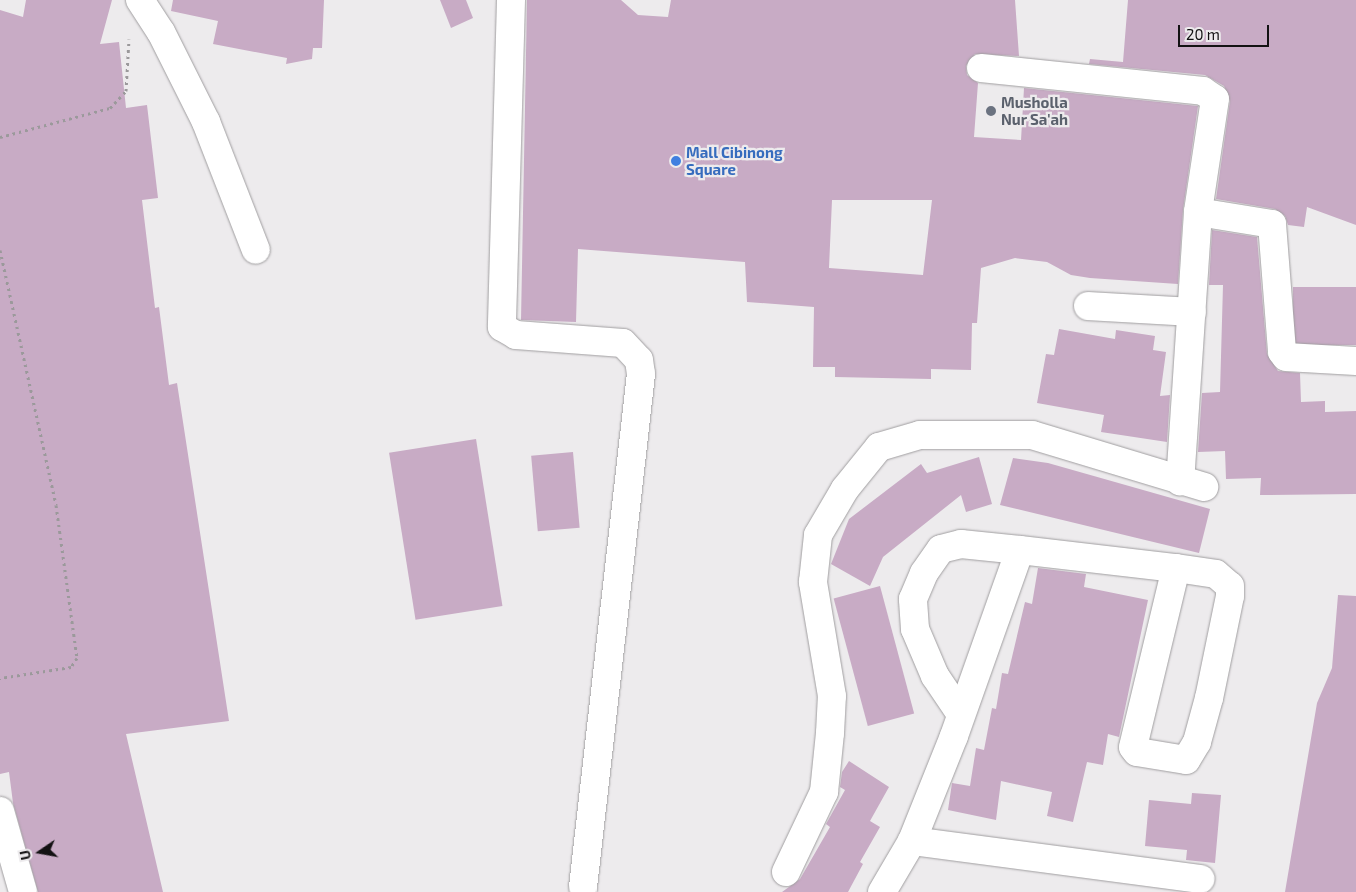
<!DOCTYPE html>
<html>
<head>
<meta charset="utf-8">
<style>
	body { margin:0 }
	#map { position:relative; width:1356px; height:892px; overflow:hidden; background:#edebed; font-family:"Exo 2",sans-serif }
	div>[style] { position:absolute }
	.building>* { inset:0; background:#c8abc5; transform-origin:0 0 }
	.path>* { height:3px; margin-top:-1.5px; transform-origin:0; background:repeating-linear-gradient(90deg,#9b999b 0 2.5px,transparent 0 6.5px) }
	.roads { filter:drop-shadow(0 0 1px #a09ea0) drop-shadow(0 0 1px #a09ea0) }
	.minor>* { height:28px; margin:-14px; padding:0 14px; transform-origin:14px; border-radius:14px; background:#fff }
	.dots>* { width:14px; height:14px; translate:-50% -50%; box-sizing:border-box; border:2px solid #edebed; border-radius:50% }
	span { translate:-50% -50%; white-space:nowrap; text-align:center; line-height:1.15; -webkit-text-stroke:4.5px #edebed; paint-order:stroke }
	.worship-label { font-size:15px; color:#5b616d; font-weight:700 }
	.left { translate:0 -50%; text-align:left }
	.shop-label { font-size:15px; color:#366cbe; font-weight:700 }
	.north { position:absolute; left:15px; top:827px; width:50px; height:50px; -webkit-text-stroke:4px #edebed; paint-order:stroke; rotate:258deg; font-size:14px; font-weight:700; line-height:20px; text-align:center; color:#131213 }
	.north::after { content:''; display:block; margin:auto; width:18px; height:22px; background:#131213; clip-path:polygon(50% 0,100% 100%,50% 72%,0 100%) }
	.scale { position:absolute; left:1178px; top:25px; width:91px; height:22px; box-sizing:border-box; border:2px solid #131213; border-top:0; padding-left:6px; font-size:15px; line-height:18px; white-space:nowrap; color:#131213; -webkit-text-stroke:4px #edebed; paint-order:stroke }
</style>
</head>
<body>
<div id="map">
	<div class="building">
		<div style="clip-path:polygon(26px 0,112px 0,100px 44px,119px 42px,126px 108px,147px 105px,158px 198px,142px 200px,155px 308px,159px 307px,169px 385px,177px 383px,229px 721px,126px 734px,163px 892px,38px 892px,13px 803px,9px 772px,0 774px,0 10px,23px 17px)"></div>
		<div style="clip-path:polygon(173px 0,324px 0,322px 48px,313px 48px,312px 59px,286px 64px,287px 58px,213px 44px,218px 21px,171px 11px)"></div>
		<div style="clip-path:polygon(440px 0,466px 0,473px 18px,451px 28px)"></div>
		<div style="clip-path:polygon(evenodd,527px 0,621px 0,638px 15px,668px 17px,671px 0,1015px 0,1019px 56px,975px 54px,966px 66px,967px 75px,978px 83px,974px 137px,1021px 140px,1024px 88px,1198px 106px,1183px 210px,1178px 284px,1090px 278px,1071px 275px,1047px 262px,1015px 258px,981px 268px,977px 323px,972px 323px,971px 370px,931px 369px,931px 379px,835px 377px,835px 367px,813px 367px,814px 307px,747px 302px,745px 262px,578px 249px,576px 322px,521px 320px,527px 0,832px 200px,932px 200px,923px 275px,829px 268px,832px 200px)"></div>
		<div style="clip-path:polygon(1128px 0,1356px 0,1356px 225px,1307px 207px,1304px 227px,1288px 225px,1285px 216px,1275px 209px,1216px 199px,1230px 101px,1224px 86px,1205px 75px,1089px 64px,1090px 59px,1123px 62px)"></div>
		<div style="clip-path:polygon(1212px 230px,1257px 237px,1267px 354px,1278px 371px,1300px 373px,1301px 402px,1325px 401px,1325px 412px,1356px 411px,1356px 494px,1260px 495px,1261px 478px,1226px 479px,1225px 451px,1198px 452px,1202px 393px,1220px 392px,1223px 285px,1209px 285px)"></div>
		<div style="left:1356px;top:287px;width:58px;height:63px;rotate:90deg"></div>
		<div style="clip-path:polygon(1059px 329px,1115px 339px,1116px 330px,1155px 336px,1153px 350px,1166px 352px,1160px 396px,1170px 395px,1167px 442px,1101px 432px,1104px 415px,1037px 403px,1046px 354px,1054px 355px)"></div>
		<div style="left:476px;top:439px;width:169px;height:88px;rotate:81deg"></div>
		<div style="left:573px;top:452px;width:76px;height:42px;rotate:85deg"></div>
		<div style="clip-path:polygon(979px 457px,992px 504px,966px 512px,961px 495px,883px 557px,870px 586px,831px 564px,849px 519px,921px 464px,927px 473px)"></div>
		<div style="clip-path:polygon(1013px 458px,1048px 463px,1210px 509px,1199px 553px,1000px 505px)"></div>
		<div style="clip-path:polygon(1038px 568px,1086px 574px,1084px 587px,1148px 600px,1119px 737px,1108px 734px,1103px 765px,1087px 762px,1073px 822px,1047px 816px,1052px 792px,1001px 781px,996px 820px,948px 810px,952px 783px,970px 786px,976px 748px,984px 750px,992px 708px,996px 709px,1002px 673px,1008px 674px,1025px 602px,1032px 604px)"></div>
		<div style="left:880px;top:586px;width:132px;height:48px;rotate:75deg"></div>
		<div style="clip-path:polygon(1338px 595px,1356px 596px,1356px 892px,1285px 892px,1317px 703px,1332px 668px)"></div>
		<div style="clip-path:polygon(849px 761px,889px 787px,870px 821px,880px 827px,860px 862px,863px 864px,848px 892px,782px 892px,800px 879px,830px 827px,826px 824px,845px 790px,840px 787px,842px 772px)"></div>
		<div style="clip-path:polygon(1192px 793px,1221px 795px,1215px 863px,1186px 860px,1187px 850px,1145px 846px,1149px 800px,1191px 804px)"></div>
	</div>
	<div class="path">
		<div style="left:0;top:137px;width:114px;rotate:-14.8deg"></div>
		<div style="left:110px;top:108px;width:23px;rotate:-47deg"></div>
		<div style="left:126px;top:91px;width:52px;rotate:-86.7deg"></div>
		<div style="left:0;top:250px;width:261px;rotate:77.6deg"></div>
		<div style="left:56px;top:505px;width:154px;rotate:82.2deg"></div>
		<div style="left:77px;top:658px;width:11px;rotate:124deg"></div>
		<div style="left:71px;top:667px;width:72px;rotate:171.2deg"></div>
	</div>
	<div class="roads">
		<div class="minor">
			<div style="left:140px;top:0;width:38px;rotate:57deg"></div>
			<div style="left:161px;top:32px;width:101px;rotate:63.4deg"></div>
			<div style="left:206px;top:122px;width:137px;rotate:68.7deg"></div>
			<div style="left:511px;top:0;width:327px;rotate:91.6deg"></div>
			<div style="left:502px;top:327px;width:16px;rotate:30deg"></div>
			<div style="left:516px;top:335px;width:107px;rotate:4.3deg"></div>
			<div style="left:623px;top:343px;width:23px;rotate:47deg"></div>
			<div style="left:639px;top:360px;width:14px;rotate:82deg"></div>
			<div style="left:641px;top:374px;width:516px;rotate:96.45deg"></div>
			<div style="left:981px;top:68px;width:223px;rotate:5.9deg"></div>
			<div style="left:1203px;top:91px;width:14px;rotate:34deg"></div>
			<div style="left:1215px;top:99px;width:114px;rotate:98.6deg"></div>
			<div style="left:1198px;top:212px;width:270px;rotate:93.8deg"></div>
			<div style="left:1198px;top:212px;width:75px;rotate:9.2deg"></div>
			<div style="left:1272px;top:224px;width:128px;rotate:85.5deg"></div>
			<div style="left:1282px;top:352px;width:6px;rotate:51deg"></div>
			<div style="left:1286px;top:357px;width:70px;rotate:3.3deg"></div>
			<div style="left:1088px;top:306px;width:104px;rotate:3.3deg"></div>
			<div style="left:960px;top:713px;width:45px;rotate:-124deg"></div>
			<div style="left:935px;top:676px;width:51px;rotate:-113.1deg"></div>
			<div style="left:915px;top:629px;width:30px;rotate:-94deg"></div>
			<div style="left:913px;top:599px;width:28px;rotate:-67deg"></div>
			<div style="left:924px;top:573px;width:29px;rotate:-55deg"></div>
			<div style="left:941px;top:549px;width:21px;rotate:-14deg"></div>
			<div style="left:961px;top:544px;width:59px;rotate:5.8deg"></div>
			<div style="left:1020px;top:550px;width:157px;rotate:6.6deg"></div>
			<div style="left:1176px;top:568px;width:40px;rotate:8.5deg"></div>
			<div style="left:1216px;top:574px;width:18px;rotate:41deg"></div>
			<div style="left:1230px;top:586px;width:10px;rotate:90deg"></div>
			<div style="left:1230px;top:596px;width:104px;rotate:101.6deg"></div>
			<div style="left:1209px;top:698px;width:46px;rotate:105.3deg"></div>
			<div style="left:1197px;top:742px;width:21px;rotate:121deg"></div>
			<div style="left:1186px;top:760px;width:50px;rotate:-170.7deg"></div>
			<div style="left:1137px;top:752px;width:6px;rotate:-129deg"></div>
			<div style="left:1133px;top:747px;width:184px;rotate:-76.5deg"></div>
			<div style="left:0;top:811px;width:84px;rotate:74.1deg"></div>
			<div style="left:912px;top:841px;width:291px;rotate:7.5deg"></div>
			<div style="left:786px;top:872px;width:89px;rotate:-64.6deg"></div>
			<div style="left:824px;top:792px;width:59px;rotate:-84.2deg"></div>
			<div style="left:830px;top:733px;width:37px;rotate:-87deg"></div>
			<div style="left:832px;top:696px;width:116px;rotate:-99.5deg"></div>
			<div style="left:813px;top:582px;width:47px;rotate:-83.9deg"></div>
			<div style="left:818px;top:535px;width:53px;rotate:-59.6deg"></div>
			<div style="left:845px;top:489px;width:54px;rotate:-51deg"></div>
			<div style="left:879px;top:447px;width:43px;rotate:-16.3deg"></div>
			<div style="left:920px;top:435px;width:112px"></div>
			<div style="left:1032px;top:435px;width:180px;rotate:16.8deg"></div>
			<div style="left:882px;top:892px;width:59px;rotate:-59.5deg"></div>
			<div style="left:912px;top:841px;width:113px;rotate:-68.2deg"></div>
			<div style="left:954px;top:736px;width:197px;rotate:-70.5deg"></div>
		</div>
	</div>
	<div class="dots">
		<div style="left:991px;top:111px;background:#6b7280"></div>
		<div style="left:676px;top:161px;background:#3f7fe0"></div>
	</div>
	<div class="worship-label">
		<span class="left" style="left:1001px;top:111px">Musholla<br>Nur Sa'ah</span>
	</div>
	<div class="shop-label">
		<span class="left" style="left:686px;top:161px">Mall Cibinong<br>Square</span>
	</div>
	<div class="north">U</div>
	<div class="scale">20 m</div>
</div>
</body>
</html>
